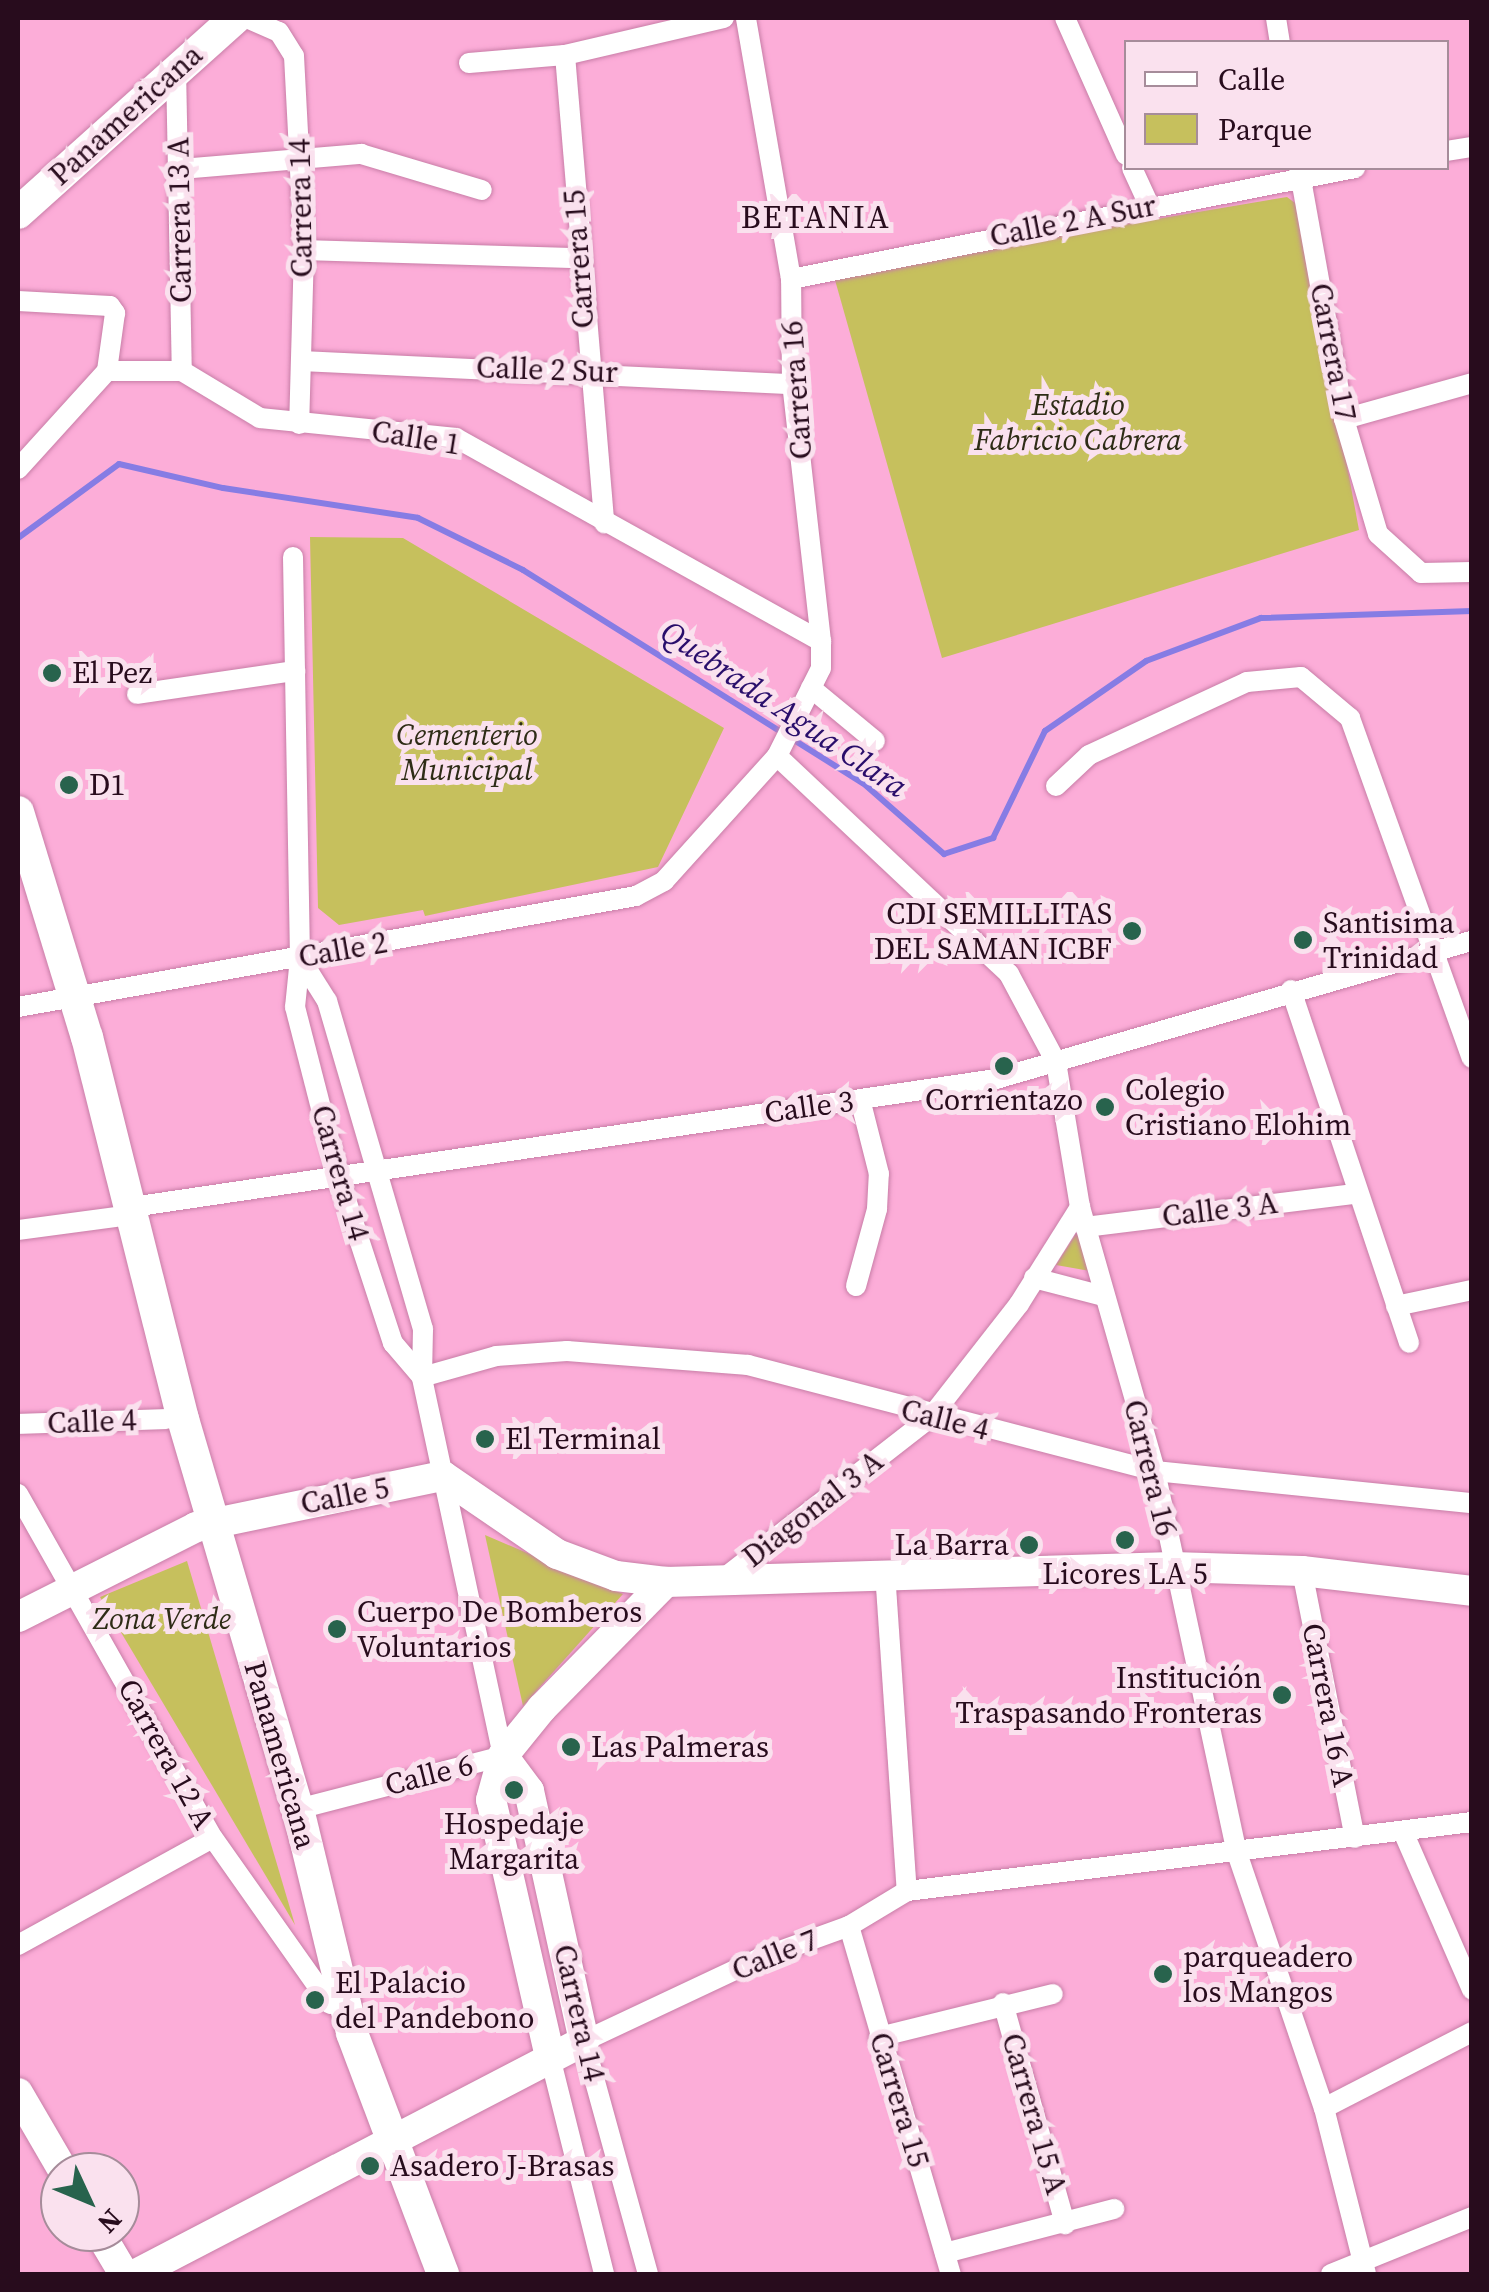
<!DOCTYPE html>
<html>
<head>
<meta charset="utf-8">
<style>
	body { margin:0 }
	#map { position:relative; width:1489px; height:2292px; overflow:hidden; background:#fcadd8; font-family:"Source Serif 4",serif }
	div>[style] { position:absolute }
	.green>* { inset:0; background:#c6c05d }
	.stream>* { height:6px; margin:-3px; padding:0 3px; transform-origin:3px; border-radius:3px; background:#867ce4 }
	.roads { filter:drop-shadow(0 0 2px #c87da7) drop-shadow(0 0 2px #c87da7) }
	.street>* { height:20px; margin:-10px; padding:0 10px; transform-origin:10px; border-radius:10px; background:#fff }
	.secondary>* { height:30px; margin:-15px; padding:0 15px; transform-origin:15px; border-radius:15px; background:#fff }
	.primary>* { height:32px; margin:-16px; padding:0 16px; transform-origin:16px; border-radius:16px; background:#fff }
	.dots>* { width:28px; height:28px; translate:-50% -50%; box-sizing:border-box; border:5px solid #fae1ee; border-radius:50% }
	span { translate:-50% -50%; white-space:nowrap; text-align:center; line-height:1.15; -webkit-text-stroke:10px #fae1ee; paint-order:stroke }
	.street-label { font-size:30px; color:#280c1d }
	.park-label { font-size:30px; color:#2e2c16; font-style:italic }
	.poi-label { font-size:30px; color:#280c1d }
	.left { translate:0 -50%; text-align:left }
	.right { translate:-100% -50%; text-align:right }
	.neighbourhood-label { font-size:32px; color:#280c1d; letter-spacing:2.5px }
	.water-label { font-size:32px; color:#290e6b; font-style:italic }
	.frame { position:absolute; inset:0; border:20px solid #280c1d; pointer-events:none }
	.legend { position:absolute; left:1124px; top:40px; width:325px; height:130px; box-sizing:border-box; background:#fae1ee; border:2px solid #a68c9a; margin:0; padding:12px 18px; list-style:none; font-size:30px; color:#280c1d }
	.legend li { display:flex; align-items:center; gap:20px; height:50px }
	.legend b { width:50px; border:2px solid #a68c9a }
	.north { position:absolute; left:40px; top:2152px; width:100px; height:100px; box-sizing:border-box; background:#fae1ee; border:2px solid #a68c9a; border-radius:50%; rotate:134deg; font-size:28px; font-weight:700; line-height:40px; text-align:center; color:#280c1d }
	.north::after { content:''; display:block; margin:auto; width:35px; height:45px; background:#28634d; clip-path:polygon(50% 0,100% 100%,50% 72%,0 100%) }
</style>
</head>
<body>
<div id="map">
	<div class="green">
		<div style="clip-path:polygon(1287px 197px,1299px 206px,1359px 530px,942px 658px,835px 280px,842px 272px)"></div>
		<div style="clip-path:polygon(310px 537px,403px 538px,724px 728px,658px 867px,425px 916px,423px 910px,339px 925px,318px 908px)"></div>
		<div style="clip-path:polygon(1079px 1229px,1090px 1271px,1056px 1265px)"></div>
		<div style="clip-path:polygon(485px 1535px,623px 1594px,523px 1706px)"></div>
		<div style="clip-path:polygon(187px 1561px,295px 1925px,100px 1597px)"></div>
	</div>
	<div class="stream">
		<div style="left:18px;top:538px;width:125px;rotate:-36.2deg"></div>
		<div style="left:119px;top:464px;width:107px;rotate:13deg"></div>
		<div style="left:223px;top:488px;width:197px;rotate:8.7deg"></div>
		<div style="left:418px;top:518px;width:117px;rotate:26.3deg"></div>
		<div style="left:523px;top:570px;width:401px;rotate:32.1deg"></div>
		<div style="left:863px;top:783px;width:108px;rotate:41.2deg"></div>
		<div style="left:944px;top:854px;width:52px;rotate:-18.1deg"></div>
		<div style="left:993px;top:838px;width:119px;rotate:-64.1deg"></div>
		<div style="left:1045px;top:731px;width:123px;rotate:-34.7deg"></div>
		<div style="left:1146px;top:661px;width:123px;rotate:-20.5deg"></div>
		<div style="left:1261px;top:618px;width:211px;rotate:-1.9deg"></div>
	</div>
	<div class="roads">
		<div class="street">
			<div style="left:247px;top:18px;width:35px;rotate:24deg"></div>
			<div style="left:279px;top:32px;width:28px;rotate:58deg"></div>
			<div style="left:294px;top:56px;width:194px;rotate:87deg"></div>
			<div style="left:304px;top:250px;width:174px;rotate:91.6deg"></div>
			<div style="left:1065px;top:18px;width:150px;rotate:66deg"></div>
			<div style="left:1276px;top:18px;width:24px;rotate:81deg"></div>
			<div style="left:565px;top:55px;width:470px;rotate:85.2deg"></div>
			<div style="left:469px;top:63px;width:96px;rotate:-4.8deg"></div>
			<div style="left:565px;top:55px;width:163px;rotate:-13.1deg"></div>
			<div style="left:176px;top:68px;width:303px;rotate:88.9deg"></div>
			<div style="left:1446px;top:151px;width:26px;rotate:-9deg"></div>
			<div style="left:1132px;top:168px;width:41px;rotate:65.3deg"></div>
			<div style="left:1299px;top:168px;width:255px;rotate:79.8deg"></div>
			<div style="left:1344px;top:419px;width:120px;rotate:73.5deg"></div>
			<div style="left:1378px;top:534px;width:58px;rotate:42.2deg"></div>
			<div style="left:1421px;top:573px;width:51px;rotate:-1.1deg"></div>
			<div style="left:181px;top:169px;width:181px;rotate:-4.8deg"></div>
			<div style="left:361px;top:154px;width:126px;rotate:16.6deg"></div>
			<div style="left:304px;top:250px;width:274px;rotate:1.7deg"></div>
			<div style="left:791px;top:279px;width:575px;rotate:-11.13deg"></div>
			<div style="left:18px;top:301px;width:92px;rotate:3.1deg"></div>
			<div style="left:110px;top:306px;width:9px;rotate:54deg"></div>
			<div style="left:115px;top:313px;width:59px;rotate:97.9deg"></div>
			<div style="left:301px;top:361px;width:492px;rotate:2.7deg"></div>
			<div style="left:1344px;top:419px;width:133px;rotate:-15.7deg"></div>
			<div style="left:18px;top:469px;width:132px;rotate:-47.8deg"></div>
			<div style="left:107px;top:371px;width:75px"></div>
			<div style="left:182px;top:371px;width:91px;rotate:31.1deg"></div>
			<div style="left:260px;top:418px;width:197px;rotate:5.8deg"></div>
			<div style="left:456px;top:438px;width:418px;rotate:29.1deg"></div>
			<div style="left:293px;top:557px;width:401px;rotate:89deg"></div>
			<div style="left:300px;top:958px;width:49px;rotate:95.8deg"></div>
			<div style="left:295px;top:1007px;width:173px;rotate:75.6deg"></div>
			<div style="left:338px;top:1175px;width:177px;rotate:71.9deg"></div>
			<div style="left:393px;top:1343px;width:45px;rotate:49.5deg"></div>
			<div style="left:811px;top:688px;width:83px;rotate:39.6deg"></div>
			<div style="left:137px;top:694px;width:160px;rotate:-8.3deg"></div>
			<div style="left:777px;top:756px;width:318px;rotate:43.2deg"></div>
			<div style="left:1009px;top:974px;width:100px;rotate:61.9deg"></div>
			<div style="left:1056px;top:1062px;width:147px;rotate:80.6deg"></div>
			<div style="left:1080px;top:1207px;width:274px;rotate:74.1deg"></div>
			<div style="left:1155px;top:1471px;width:391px;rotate:77.9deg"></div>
			<div style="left:1237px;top:1853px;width:269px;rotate:71.2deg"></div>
			<div style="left:1324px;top:2108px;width:171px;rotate:75.8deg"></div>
			<div style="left:1056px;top:786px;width:45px;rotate:-43.2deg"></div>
			<div style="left:1089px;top:755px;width:174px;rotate:-24.8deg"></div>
			<div style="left:1247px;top:682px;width:54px;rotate:-5.3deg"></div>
			<div style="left:1301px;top:677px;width:64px;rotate:39.9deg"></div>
			<div style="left:1350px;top:718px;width:361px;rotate:70.3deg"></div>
			<div style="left:1291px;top:990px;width:372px;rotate:71.5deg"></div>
			<div style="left:18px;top:1007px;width:628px;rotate:-10.18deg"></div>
			<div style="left:636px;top:896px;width:32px;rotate:-28deg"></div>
			<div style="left:664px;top:881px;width:169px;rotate:-47.9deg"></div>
			<div style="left:777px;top:756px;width:98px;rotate:-63.4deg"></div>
			<div style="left:821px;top:668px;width:27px;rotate:-90deg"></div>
			<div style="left:821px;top:641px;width:259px;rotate:-96.4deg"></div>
			<div style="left:792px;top:384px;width:105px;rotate:-90.5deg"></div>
			<div style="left:791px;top:279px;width:265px;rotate:-99.8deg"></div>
			<div style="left:132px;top:1207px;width:873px;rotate:-8.43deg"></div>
			<div style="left:996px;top:1079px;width:496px;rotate:-16.2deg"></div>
			<div style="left:1085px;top:1227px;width:272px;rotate:-7deg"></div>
			<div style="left:18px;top:1230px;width:99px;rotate:-7.6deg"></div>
			<div style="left:1034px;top:1278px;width:71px;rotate:14.6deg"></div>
			<div style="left:856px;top:1286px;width:80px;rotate:-74.7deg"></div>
			<div style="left:877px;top:1209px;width:35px;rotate:-87deg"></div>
			<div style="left:879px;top:1174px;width:77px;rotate:-104.2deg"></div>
			<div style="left:1396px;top:1306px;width:78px;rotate:-11.9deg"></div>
			<div style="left:422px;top:1377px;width:77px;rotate:-15.8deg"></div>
			<div style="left:496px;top:1356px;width:71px;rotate:-4deg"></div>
			<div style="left:567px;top:1351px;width:182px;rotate:4.4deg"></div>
			<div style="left:748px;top:1365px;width:421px;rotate:14.6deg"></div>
			<div style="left:1155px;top:1471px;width:319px;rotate:5.8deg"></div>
			<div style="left:18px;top:1424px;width:148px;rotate:-1.9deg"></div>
			<div style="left:18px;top:1494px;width:395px;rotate:60.5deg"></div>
			<div style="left:213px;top:1838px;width:203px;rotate:54.8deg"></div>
			<div style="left:1302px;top:1571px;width:272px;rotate:78.8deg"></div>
			<div style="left:885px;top:1572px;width:320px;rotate:86.1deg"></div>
			<div style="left:728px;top:1575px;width:256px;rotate:-37.9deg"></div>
			<div style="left:930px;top:1418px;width:145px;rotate:-52deg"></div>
			<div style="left:1019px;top:1304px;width:115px;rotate:-57.8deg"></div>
			<div style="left:298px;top:1809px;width:212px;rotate:-14.5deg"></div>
			<div style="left:503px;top:1756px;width:388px;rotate:-102.1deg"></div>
			<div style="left:422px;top:1377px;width:48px;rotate:-88.8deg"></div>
			<div style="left:423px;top:1329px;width:342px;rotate:-106.3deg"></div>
			<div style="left:327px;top:1001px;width:51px;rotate:-122.1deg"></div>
			<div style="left:1404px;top:1834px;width:170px;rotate:66.4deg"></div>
			<div style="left:849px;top:1926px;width:363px;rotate:73.7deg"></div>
			<div style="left:18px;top:1945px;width:222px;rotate:-28.8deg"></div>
			<div style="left:1003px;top:2003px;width:230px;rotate:74.3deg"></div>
			<div style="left:879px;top:2037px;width:179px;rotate:-13.9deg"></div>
			<div style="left:550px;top:2057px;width:224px;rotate:76deg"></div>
			<div style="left:1324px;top:2108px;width:166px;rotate:-27.2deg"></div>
			<div style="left:945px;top:2253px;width:175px;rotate:-14.6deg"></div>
			<div style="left:648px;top:2274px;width:242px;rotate:-105.4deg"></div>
			<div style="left:584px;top:2041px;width:192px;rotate:-25.2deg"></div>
			<div style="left:758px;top:1959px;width:97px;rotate:-19.9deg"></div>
			<div style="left:849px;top:1926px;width:68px;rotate:-31.1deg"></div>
			<div style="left:907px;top:1891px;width:569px;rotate:-6.96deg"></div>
			<div style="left:1331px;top:2274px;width:152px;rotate:-22deg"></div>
		</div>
		<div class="secondary">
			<div style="left:18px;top:1617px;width:199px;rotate:-26.8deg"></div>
			<div style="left:196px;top:1527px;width:252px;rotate:-11.7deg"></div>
			<div style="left:443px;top:1476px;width:138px;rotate:34.4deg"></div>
			<div style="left:557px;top:1554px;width:63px;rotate:20.4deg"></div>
			<div style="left:616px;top:1576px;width:50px;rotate:6.8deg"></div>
			<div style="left:666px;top:1582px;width:507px;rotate:-1.69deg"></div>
			<div style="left:1173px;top:1567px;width:129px;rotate:1.8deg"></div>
			<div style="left:1302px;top:1571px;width:171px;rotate:6.7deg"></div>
			<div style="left:550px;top:2057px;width:264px;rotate:-102.9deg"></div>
			<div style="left:491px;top:1800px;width:46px;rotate:-74.7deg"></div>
			<div style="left:503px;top:1756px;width:62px;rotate:-50.9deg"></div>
			<div style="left:542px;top:1708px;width:177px;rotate:-45.5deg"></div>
			<div style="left:18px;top:2093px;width:91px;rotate:59.8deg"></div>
			<div style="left:99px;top:2232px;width:49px;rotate:59.2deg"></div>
			<div style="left:136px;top:2274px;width:505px;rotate:-27.48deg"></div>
			<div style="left:584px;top:2041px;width:256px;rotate:-102.4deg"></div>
			<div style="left:529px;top:1791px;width:44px;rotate:-126.6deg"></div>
		</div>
		<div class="primary">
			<div style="left:18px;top:213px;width:292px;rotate:-41.9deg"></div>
			<div style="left:18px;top:812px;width:235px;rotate:73deg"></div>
			<div style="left:87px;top:1037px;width:394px;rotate:75.9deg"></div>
			<div style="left:183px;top:1419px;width:407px;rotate:73.6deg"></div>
			<div style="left:298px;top:1809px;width:230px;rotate:76.4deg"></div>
			<div style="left:352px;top:2033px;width:258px;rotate:69.3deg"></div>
		</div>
	</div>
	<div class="dots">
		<div style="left:52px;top:673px;background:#28634d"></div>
		<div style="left:69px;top:785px;background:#28634d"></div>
		<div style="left:1132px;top:931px;background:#28634d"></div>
		<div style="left:1303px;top:940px;background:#28634d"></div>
		<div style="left:1004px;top:1066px;background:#28634d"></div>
		<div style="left:1105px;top:1107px;background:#28634d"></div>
		<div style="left:485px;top:1439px;background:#28634d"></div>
		<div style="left:1125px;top:1540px;background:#28634d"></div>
		<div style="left:1029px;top:1545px;background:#28634d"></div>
		<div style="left:337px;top:1629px;background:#28634d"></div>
		<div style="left:1282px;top:1695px;background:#28634d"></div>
		<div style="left:571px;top:1747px;background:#28634d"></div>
		<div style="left:514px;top:1790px;background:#28634d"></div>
		<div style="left:1163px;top:1974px;background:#28634d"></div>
		<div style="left:315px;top:2000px;background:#28634d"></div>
		<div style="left:370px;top:2166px;background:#28634d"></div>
	</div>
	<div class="street-label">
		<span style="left:126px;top:115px;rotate:-42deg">Panamericana</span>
		<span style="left:301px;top:208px;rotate:-91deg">Carrera 14</span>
		<span style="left:180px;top:220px;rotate:-91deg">Carrera 13 A</span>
		<span style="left:1073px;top:221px;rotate:-11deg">Calle 2 A Sur</span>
		<span style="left:579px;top:259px;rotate:-94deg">Carrera 15</span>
		<span style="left:1333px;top:352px;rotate:79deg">Carrera 17</span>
		<span style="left:547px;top:370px;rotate:2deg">Calle 2 Sur</span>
		<span style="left:797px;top:390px;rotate:-94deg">Carrera 16</span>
		<span style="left:416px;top:438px;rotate:9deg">Calle 1</span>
		<span style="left:343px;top:950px;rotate:-10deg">Calle 2</span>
		<span style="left:809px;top:1107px;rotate:-8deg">Calle 3</span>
		<span style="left:340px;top:1173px;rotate:74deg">Carrera 14</span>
		<span style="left:1220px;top:1210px;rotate:-7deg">Calle 3 A</span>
		<span style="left:945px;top:1420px;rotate:14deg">Calle 4</span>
		<span style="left:92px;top:1422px;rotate:-2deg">Calle 4</span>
		<span style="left:1150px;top:1468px;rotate:76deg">Carrera 16</span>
		<span style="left:345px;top:1496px;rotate:-11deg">Calle 5</span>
		<span style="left:813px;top:1509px;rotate:-38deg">Diagonal 3 A</span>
		<span style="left:1328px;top:1705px;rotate:79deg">Carrera 16 A</span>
		<span style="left:166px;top:1754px;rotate:61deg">Carrera 12 A</span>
		<span style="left:280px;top:1755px;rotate:74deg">Panamericana</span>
		<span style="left:429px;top:1775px;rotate:-14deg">Calle 6</span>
		<span style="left:775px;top:1955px;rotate:-22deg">Calle 7</span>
		<span style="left:579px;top:2013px;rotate:77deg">Carrera 14</span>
		<span style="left:899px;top:2100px;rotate:73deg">Carrera 15</span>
		<span style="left:1034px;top:2114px;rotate:74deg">Carrera 15 A</span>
	</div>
	<div class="park-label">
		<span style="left:1078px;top:422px">Estadio<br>Fabricio Cabrera</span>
		<span style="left:467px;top:752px">Cementerio<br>Municipal</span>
		<span style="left:162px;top:1619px">Zona Verde</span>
	</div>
	<div class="poi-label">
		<span class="left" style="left:72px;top:673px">El Pez</span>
		<span class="left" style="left:89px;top:785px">D1</span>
		<span class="right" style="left:1112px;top:931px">CDI SEMILLITAS<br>DEL SAMAN ICBF</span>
		<span class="left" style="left:1323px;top:940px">Santisima<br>Trinidad</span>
		<span class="left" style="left:1125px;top:1107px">Colegio<br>Cristiano Elohim</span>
		<span style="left:1004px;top:1100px">Corrientazo</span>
		<span class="left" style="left:505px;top:1439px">El Terminal</span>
		<span class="right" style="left:1009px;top:1545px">La Barra</span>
		<span style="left:1125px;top:1574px">Licores LA 5</span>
		<span class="left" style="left:357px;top:1629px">Cuerpo De Bomberos<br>Voluntarios</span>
		<span class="right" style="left:1262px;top:1695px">Institución<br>Traspasando Fronteras</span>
		<span class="left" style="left:591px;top:1747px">Las Palmeras</span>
		<span style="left:514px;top:1841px">Hospedaje<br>Margarita</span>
		<span class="left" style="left:1183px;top:1974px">parqueadero<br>los Mangos</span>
		<span class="left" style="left:335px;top:2000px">El Palacio<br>del Pandebono</span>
		<span class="left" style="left:390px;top:2166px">Asadero J-Brasas</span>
	</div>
	<div class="neighbourhood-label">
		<span style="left:816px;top:217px">BETANIA</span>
	</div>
	<div class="water-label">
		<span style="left:784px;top:709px;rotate:34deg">Quebrada Agua Clara</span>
	</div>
	<div class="frame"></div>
	<ul class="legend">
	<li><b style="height:12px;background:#fff"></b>Calle</li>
	<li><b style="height:28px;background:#c6c05d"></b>Parque</li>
	</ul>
	<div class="north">N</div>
</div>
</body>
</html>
